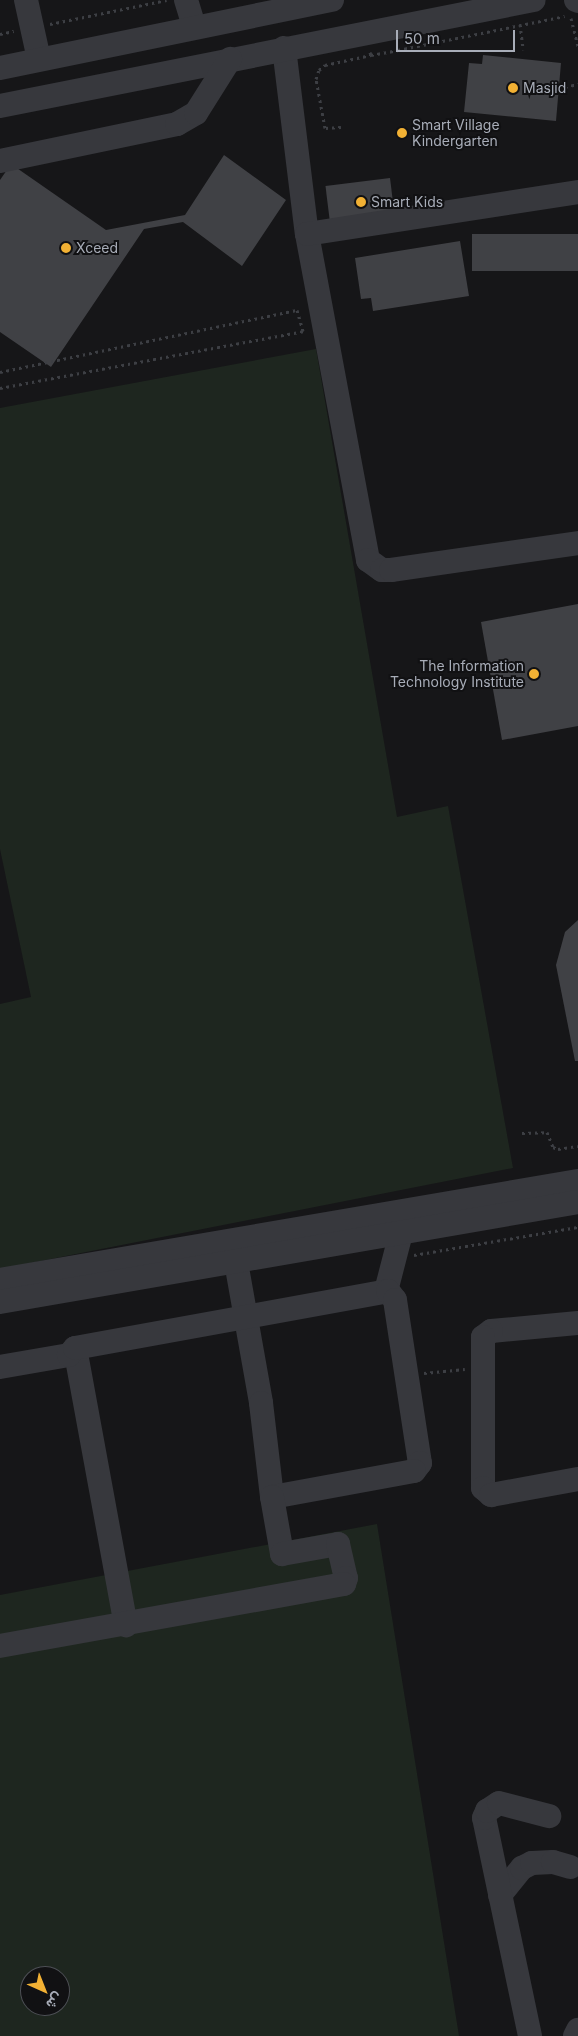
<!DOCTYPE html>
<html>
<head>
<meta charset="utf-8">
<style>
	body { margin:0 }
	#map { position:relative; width:578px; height:2036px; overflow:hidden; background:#161618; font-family:Inter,Vazirmatn,sans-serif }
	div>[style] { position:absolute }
	.green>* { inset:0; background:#1e261f }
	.building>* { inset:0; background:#404145; transform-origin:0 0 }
	.path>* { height:3px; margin-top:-1.5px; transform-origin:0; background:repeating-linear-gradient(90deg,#3d3f44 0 2.5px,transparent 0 6.5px) }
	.minor>* { height:24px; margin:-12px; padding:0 12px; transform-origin:12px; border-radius:12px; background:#37383d }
	.dots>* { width:14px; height:14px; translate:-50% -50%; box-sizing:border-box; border:2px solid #111113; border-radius:50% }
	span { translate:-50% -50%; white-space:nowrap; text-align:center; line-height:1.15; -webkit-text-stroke:4px #111113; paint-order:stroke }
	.poi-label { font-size:14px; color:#a8adb8 }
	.left { translate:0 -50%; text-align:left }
	.right { translate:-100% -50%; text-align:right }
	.north { position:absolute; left:20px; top:1966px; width:50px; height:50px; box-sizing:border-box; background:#111113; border:1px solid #4d4f55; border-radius:50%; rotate:136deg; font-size:14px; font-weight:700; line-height:20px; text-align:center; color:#a8adb8 }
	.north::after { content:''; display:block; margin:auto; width:18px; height:22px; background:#f2b134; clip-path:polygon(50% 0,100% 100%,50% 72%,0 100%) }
	.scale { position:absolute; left:396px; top:30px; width:119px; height:22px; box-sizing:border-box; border:2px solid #a8adb8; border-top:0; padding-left:6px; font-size:15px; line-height:18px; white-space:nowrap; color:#a8adb8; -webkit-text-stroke:4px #111113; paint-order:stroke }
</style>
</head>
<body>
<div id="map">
	<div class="green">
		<div style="clip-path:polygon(316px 349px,397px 817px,448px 806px,513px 1168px,0 1269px,0 1004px,31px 997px,0 849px,0 408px)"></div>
		<div style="clip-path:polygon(evenodd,377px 1524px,459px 2036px,0 2036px,0 1595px,377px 1524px,30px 1976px,60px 1976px,60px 2006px,30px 2006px,30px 1976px)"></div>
	</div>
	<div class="building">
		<div style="clip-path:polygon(483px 55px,561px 63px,556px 121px,464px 112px,469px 63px,482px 64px)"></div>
		<div style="clip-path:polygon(224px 155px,286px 200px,242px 266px,183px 222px,144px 229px,51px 367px,0 332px,0 180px,11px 164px,106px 230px,185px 215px)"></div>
		<div style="left:390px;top:178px;width:39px;height:65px;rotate:83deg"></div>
		<div style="left:578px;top:234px;width:37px;height:106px;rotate:90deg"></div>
		<div style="clip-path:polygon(460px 241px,469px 296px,373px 311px,371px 298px,361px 299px,355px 258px)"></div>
		<div style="clip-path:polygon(578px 604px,578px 726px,502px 740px,481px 622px)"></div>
		<div style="clip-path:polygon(578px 920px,578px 1061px,575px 1061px,556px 965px,565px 932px)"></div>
	</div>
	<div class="path">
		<div style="left:571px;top:18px;width:29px;rotate:76deg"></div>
		<div style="left:50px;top:24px;width:119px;rotate:-11.6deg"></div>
		<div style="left:520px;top:24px;width:26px;rotate:83deg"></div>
		<div style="left:0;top:34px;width:14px;rotate:-12deg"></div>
		<div style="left:370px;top:52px;width:3px;rotate:72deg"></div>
		<div style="left:371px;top:55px;width:27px;rotate:-10deg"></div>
		<div style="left:398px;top:50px;width:170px;rotate:-11.5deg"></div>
		<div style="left:565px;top:87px;width:13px;rotate:-13deg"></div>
		<div style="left:341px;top:127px;width:16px;rotate:176deg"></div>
		<div style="left:325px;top:128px;width:50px;rotate:-100.4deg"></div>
		<div style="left:316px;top:79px;width:9px;rotate:-72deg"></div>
		<div style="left:319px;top:70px;width:8px;rotate:-40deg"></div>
		<div style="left:325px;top:65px;width:47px;rotate:-12.3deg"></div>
		<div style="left:0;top:372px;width:303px;rotate:-11.8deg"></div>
		<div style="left:297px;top:310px;width:22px;rotate:74deg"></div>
		<div style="left:0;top:388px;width:311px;rotate:-10.6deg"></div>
		<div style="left:522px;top:1133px;width:25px;rotate:-2deg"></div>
		<div style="left:547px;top:1132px;width:16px;rotate:68deg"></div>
		<div style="left:553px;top:1147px;width:5px;rotate:22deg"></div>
		<div style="left:558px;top:1149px;width:20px;rotate:-9deg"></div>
		<div style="left:414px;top:1255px;width:166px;rotate:-9.7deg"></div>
		<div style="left:424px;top:1373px;width:41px;rotate:-5.6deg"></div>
	</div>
	<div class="minor">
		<div style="left:26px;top:0;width:60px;rotate:77.6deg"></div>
		<div style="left:186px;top:0;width:28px;rotate:73deg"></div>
		<div style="left:576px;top:0;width:2px;rotate:27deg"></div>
		<div style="left:284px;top:48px;width:187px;rotate:83deg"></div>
		<div style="left:307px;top:234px;width:332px;rotate:79.4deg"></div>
		<div style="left:368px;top:560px;width:17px;rotate:36deg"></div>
		<div style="left:382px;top:570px;width:9px"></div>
		<div style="left:391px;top:570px;width:189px;rotate:-8.2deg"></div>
		<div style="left:0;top:68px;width:339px;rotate:-11.6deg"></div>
		<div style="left:0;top:106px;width:544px;rotate:-11.23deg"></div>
		<div style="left:0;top:161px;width:181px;rotate:-11.8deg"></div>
		<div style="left:177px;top:124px;width:22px;rotate:-30deg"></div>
		<div style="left:196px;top:113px;width:64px;rotate:-57.8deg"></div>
		<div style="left:307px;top:234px;width:274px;rotate:-8.8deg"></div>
		<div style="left:236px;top:1262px;width:143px;rotate:79.9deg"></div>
		<div style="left:261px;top:1403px;width:95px;rotate:83.3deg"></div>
		<div style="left:0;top:1280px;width:586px;rotate:-9.72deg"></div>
		<div style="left:386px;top:1291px;width:60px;rotate:-75.5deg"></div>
		<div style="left:0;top:1302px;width:587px;rotate:-9.82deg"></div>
		<div style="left:578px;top:1323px;width:87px;rotate:174.7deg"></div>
		<div style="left:491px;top:1331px;width:10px;rotate:143deg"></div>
		<div style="left:483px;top:1337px;width:151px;rotate:90deg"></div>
		<div style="left:483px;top:1488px;width:11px;rotate:41deg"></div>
		<div style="left:491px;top:1495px;width:88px;rotate:-10.4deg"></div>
		<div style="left:75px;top:1348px;width:282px;rotate:79.6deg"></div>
		<div style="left:0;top:1367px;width:70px;rotate:-9.9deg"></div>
		<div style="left:69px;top:1355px;width:9px;rotate:-49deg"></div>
		<div style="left:75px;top:1348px;width:318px;rotate:-10.3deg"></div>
		<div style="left:388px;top:1291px;width:11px;rotate:52deg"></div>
		<div style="left:395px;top:1300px;width:165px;rotate:81.3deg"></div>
		<div style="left:420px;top:1463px;width:10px;rotate:127deg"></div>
		<div style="left:414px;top:1471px;width:144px;rotate:169.6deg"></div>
		<div style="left:272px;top:1497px;width:58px;rotate:80deg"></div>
		<div style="left:282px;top:1554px;width:57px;rotate:-10.1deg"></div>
		<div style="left:338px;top:1544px;width:35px;rotate:77deg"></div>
		<div style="left:346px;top:1578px;width:6px;rotate:108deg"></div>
		<div style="left:344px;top:1584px;width:350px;rotate:169.8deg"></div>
		<div style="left:500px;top:1895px;width:35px;rotate:-51deg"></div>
		<div style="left:522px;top:1868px;width:11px;rotate:-27deg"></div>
		<div style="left:532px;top:1863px;width:21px;rotate:-3deg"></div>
		<div style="left:553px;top:1862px;width:18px;rotate:16deg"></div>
		<div style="left:530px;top:2036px;width:223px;rotate:-101.9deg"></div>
		<div style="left:484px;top:1818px;width:8px;rotate:-67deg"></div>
		<div style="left:487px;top:1811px;width:14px;rotate:-34deg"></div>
		<div style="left:499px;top:1803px;width:52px;rotate:14.6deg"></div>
		<div style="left:575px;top:2036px;width:7px;rotate:-63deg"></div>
	</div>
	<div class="dots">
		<div style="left:513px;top:88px;background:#f2b134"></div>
		<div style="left:402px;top:133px;background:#f2b134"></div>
		<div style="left:361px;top:202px;background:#f2b134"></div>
		<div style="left:66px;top:248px;background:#f2b134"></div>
		<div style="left:534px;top:674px;background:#f2b134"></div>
	</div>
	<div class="poi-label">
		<span class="left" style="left:523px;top:88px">Masjid</span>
		<span class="left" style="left:412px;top:133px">Smart Village<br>Kindergarten</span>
		<span class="left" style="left:371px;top:202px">Smart Kids</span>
		<span class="left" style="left:76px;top:248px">Xceed</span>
		<span class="right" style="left:524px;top:674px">The Information<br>Technology Institute</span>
	</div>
	<div class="north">ش</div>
	<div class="scale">50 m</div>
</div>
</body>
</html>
